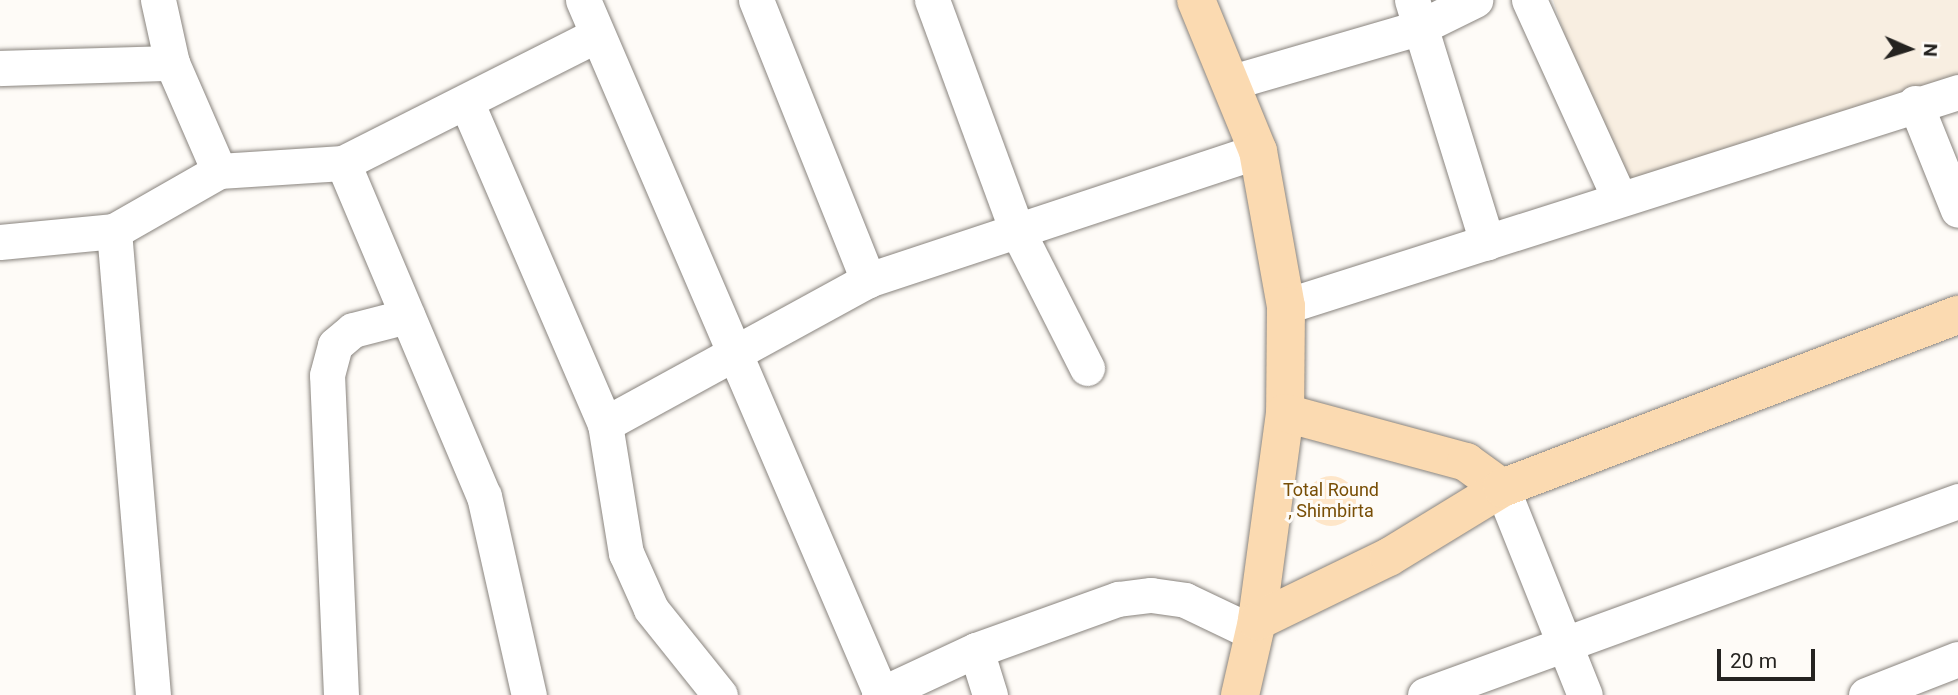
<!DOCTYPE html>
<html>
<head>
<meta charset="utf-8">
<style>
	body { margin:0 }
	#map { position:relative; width:1958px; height:695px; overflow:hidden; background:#fefbf7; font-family:Roboto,sans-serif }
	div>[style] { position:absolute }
	.built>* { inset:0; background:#f8eee1 }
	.green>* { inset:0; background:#fee6c9 }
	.round { border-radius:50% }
	.roads { filter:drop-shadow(0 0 2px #89847e) drop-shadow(0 0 2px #89847e) }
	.minor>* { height:35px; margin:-17.5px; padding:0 17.5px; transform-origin:17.5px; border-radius:17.5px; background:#fff }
	.major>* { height:38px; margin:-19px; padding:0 19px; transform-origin:19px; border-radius:19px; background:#fbdab1 }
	span { translate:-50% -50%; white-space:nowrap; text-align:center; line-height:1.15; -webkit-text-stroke:6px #fefbf7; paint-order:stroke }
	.park-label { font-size:18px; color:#784e06 }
	.north { position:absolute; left:1874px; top:14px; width:70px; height:70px; -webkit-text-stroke:5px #fefbf7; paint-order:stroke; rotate:93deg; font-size:19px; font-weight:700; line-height:28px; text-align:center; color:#252320 }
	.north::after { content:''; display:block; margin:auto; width:24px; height:32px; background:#252320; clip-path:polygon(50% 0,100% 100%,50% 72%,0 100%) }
	.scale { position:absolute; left:1717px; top:649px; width:98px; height:32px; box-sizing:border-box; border:4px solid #252320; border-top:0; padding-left:9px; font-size:21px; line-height:24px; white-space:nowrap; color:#252320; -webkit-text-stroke:5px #fefbf7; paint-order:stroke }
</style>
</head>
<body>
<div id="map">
	<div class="built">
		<div style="clip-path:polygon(1553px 0,1958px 0,1958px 102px,1618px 195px)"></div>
	</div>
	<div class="green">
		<div class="round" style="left:1306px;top:476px;width:50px;height:50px"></div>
	</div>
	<div class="roads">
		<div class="minor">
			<div style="left:158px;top:0;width:65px;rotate:77.5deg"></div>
			<div style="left:172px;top:63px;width:118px;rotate:66.5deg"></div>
			<div style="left:583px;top:0;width:755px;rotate:66.76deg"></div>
			<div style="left:756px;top:0;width:302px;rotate:68.2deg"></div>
			<div style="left:932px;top:0;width:243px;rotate:69.8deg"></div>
			<div style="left:1016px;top:228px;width:157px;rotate:63.1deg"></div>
			<div style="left:1412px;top:0;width:254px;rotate:72.8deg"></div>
			<div style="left:1529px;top:0;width:214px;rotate:65.5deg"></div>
			<div style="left:0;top:68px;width:172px;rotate:-1.7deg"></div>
			<div style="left:1232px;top:82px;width:194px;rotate:-16.2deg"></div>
			<div style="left:1418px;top:28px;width:64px;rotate:-26.2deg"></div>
			<div style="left:1915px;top:103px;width:115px;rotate:68.1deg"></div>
			<div style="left:468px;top:106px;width:346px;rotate:66.7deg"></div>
			<div style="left:605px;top:424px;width:131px;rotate:80.8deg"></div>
			<div style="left:626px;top:553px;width:61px;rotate:65.9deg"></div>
			<div style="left:651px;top:609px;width:110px;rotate:51.3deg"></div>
			<div style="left:343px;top:163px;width:362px;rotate:67.1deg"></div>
			<div style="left:484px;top:496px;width:204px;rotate:77.3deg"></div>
			<div style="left:114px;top:231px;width:466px;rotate:85.2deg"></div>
			<div style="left:0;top:242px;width:115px;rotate:-5.5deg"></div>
			<div style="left:114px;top:231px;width:121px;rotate:-29.7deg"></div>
			<div style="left:219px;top:171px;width:124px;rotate:-3.7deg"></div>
			<div style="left:343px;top:163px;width:284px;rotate:-26.8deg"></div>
			<div style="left:1286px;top:306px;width:705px;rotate:-17.66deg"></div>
			<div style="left:605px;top:424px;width:300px;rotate:-28.7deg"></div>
			<div style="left:868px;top:280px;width:411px;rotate:-18.3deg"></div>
			<div style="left:1502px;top:488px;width:223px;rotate:68.2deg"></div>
			<div style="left:976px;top:650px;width:47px;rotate:72.7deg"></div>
			<div style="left:341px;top:695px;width:320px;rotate:-92.5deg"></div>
			<div style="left:327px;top:375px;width:31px;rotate:-75deg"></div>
			<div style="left:335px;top:345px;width:23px;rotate:-40deg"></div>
			<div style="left:353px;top:330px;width:56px;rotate:-14.5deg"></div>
			<div style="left:879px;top:695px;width:107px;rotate:-24.9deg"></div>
			<div style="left:976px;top:650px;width:151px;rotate:-19.8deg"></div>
			<div style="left:1118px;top:599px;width:33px;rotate:-7deg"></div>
			<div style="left:1151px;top:595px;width:34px;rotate:8deg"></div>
			<div style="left:1185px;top:600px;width:74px;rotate:25.5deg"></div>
			<div style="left:1425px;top:695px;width:567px;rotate:-20deg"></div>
			<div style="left:1866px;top:695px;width:99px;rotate:-21.4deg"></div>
		</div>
		<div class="major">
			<div style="left:1196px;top:0;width:163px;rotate:67.7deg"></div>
			<div style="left:1258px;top:151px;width:158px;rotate:79.8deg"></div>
			<div style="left:1286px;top:306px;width:107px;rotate:90.5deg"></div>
			<div style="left:1285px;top:413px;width:210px;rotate:97.7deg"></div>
			<div style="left:1257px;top:621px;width:76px;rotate:102.9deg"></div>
			<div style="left:1285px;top:413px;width:188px;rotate:15.1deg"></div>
			<div style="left:1466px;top:462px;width:44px;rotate:35.8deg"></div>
			<div style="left:1257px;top:621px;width:147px;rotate:-25.9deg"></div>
			<div style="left:1389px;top:557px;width:132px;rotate:-31.4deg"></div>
			<div style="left:1502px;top:488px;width:488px;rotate:-20.8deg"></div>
		</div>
	</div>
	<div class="park-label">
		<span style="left:1331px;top:501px">Total Round<br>, Shimbirta</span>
	</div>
	<div class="north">N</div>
	<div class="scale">20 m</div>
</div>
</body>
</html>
